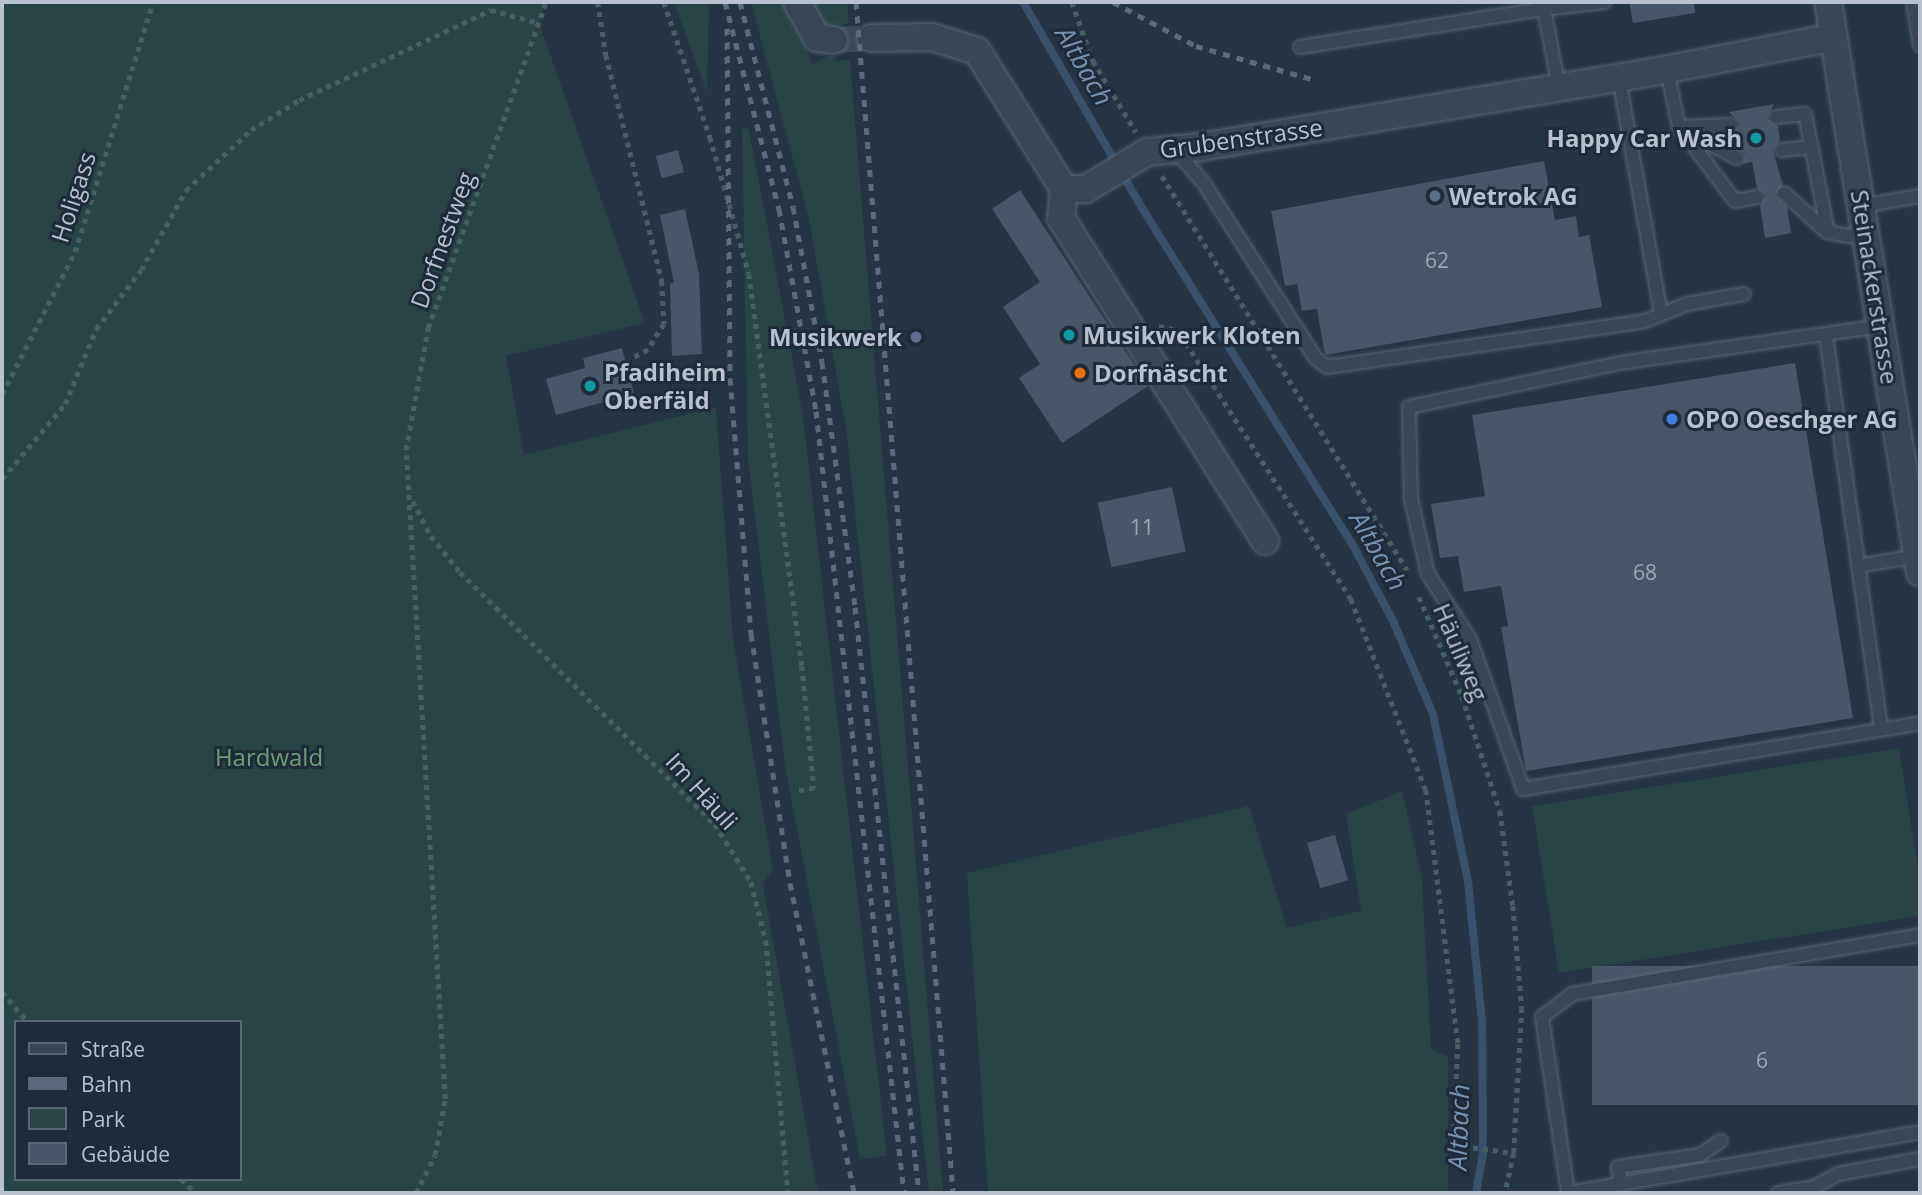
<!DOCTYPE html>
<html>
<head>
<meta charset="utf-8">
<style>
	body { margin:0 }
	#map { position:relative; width:1922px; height:1195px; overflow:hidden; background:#253544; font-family:"Open Sans",sans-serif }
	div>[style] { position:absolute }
	.green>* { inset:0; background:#284445 }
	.stream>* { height:8px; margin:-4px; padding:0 4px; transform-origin:4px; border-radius:4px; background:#38516c }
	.building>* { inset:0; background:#475768; transform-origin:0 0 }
	.minor-tunnel>* { height:26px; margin-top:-13px; transform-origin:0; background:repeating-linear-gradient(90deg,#3b4a59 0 26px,transparent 0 39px) }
	.path>* { height:4.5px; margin-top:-2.25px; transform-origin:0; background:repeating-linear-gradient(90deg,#466061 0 5px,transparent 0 10px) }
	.roads { filter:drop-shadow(0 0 2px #596471) drop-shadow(0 0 2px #596471) }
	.service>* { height:12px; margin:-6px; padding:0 6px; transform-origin:6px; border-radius:6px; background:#3a4654 }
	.minor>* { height:26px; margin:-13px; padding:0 13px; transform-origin:13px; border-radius:13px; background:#3a4654 }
	.rail>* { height:5px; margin-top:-2.5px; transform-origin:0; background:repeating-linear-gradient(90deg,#5c6b7b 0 7px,transparent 0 14px) }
	.dots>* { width:19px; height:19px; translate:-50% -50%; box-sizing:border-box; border:4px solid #1f2b39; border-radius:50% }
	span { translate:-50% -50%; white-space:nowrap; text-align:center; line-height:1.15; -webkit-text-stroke:6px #1f2b39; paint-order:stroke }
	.number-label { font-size:21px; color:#9ca6b4 }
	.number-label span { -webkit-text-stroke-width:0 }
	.street-label { font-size:24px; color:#b8c1cd }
	.poi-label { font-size:24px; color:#b8c1cd; font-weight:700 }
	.right { translate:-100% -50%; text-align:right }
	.left { translate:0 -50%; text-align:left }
	.park-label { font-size:24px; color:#6d9f75 }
	.water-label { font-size:26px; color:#7694b2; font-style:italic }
	.frame { position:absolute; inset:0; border:4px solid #b8c1cd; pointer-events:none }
	.legend { position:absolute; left:14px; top:1020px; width:228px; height:161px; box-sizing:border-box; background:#1f2b39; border:2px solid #5c6774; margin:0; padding:9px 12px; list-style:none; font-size:21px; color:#b8c1cd }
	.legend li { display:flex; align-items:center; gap:14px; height:35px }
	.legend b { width:35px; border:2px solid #5c6774 }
</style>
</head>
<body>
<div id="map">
	<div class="green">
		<div style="clip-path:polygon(evenodd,2px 2px,546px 2px,539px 23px,645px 323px,506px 356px,524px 455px,716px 407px,733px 639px,773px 869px,763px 884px,818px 1193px,2px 1193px,2px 2px,16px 1022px,240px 1022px,240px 1179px,16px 1179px,16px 1022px)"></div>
		<div style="clip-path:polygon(674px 2px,707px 2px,709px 6px,707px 93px)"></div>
		<div style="clip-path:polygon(751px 2px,785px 2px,813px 64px,828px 56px,835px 56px,836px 61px,850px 60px,943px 1193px,929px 1193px,846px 429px,809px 219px)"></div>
		<div style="clip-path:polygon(807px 2px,847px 2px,849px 23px,825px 30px)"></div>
		<div style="clip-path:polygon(742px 128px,748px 129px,754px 155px,803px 415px,887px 1156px,860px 1159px,785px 767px,748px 458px)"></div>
		<div style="clip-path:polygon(1899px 748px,1920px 881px,1920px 916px,1559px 973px,1532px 806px)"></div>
		<div style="clip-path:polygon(1402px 791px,1422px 878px,1431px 1049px,1448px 1057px,1448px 1193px,988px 1193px,967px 873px,1249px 806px,1287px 928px,1361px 911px,1346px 814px)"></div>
	</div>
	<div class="stream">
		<div style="left:1023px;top:2px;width:238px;rotate:60deg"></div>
		<div style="left:1142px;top:208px;width:404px;rotate:58deg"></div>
		<div style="left:1356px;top:551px;width:79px;rotate:62.1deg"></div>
		<div style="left:1393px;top:621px;width:101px;rotate:66.7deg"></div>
		<div style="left:1433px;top:714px;width:171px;rotate:78.2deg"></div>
		<div style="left:1468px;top:881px;width:141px;rotate:84.3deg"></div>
		<div style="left:1482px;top:1021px;width:132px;rotate:89.6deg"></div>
		<div style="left:1483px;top:1153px;width:41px;rotate:99.9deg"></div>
	</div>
	<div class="building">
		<div style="clip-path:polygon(1629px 2px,1694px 2px,1695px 13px,1633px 23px)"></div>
		<div style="clip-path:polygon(1774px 104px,1767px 119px,1778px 126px,1780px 141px,1773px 150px,1783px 185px,1776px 195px,1787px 207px,1791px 233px,1765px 238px,1760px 206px,1766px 195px,1757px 188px,1752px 162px,1743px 164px,1745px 154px,1735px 147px,1732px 134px,1740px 124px,1729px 112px)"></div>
		<div style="left:678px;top:150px;width:23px;height:23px;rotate:75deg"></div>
		<div style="clip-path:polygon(1544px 161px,1555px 220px,1576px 216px,1579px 237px,1589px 235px,1602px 307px,1325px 355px,1317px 309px,1302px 311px,1297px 284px,1285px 286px,1271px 211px)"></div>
		<div style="clip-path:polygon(1020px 190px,1148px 386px,1062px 443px,1019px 378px,1040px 364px,1003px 307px,1040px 282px,992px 209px)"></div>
		<div style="clip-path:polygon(685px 209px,699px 274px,702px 354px,672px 356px,670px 283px,674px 283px,660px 215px)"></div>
		<div style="clip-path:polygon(622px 348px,634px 394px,556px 415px,546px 379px,585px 368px,583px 358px)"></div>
		<div style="clip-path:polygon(1795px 363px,1853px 718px,1526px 771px,1501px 627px,1508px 626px,1501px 586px,1464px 592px,1458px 556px,1440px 558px,1431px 504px,1485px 496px,1472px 415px)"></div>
		<div style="left:1172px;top:487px;width:66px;height:76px;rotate:78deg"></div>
		<div style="left:1335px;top:835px;width:47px;height:29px;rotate:74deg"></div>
		<div style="left:1920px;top:966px;width:139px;height:328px;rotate:90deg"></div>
	</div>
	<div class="minor-tunnel">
		<div style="left:834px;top:40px;width:37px;rotate:-3deg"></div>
	</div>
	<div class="path">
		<div style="left:598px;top:2px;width:54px;rotate:81.4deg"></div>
		<div style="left:606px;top:55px;width:233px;rotate:76.1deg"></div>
		<div style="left:662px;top:281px;width:43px;rotate:87.3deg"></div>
		<div style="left:664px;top:324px;width:31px;rotate:122deg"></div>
		<div style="left:648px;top:350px;width:16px;rotate:153deg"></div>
		<div style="left:664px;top:2px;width:143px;rotate:71.2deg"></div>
		<div style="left:710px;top:137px;width:142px;rotate:74.1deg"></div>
		<div style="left:749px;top:274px;width:396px;rotate:82.3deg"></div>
		<div style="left:802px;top:666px;width:123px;rotate:84.4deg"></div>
		<div style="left:814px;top:788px;width:16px;rotate:169deg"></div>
		<div style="left:1072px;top:2px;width:63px;rotate:70.4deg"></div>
		<div style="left:1093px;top:61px;width:83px;rotate:58.8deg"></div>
		<div style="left:1162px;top:176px;width:464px;rotate:58.1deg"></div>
		<div style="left:1159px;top:326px;width:14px;rotate:12deg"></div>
		<div style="left:1173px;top:329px;width:19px;rotate:47deg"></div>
		<div style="left:1186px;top:343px;width:305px;rotate:57.2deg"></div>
		<div style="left:1351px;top:599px;width:205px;rotate:68.6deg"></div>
		<div style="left:1426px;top:790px;width:256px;rotate:82.8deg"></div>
		<div style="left:1458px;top:1044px;width:90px;rotate:92.5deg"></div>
		<div style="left:1454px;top:1134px;width:15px;rotate:53deg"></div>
		<div style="left:1463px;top:1146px;width:51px;rotate:7.8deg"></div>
		<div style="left:2px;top:394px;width:160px;rotate:-62.8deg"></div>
		<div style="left:75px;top:252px;width:262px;rotate:-72.7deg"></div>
		<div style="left:2px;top:479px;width:98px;rotate:-50deg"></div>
		<div style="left:65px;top:404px;width:81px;rotate:-67.5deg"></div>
		<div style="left:96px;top:329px;width:74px;rotate:-52.7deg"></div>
		<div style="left:141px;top:270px;width:92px;rotate:-60.6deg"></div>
		<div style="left:186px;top:190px;width:88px;rotate:-42.7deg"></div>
		<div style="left:251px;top:130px;width:57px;rotate:-32deg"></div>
		<div style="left:299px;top:100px;width:212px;rotate:-25.1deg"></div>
		<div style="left:491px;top:10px;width:50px;rotate:15.2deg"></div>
		<div style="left:413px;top:501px;width:39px;rotate:63deg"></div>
		<div style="left:431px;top:536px;width:46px;rotate:51.1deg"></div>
		<div style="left:460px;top:572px;width:359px;rotate:44.7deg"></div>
		<div style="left:715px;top:824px;width:68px;rotate:58.2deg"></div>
		<div style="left:751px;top:882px;width:61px;rotate:75.7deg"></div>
		<div style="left:766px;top:941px;width:253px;rotate:85deg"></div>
		<div style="left:1419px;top:597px;width:108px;rotate:66.5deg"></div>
		<div style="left:1462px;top:696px;width:121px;rotate:71.7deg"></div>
		<div style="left:1500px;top:811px;width:96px;rotate:82.2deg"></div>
		<div style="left:1513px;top:906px;width:102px;rotate:85deg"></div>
		<div style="left:1522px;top:1008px;width:145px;rotate:93.2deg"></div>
		<div style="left:1514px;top:1153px;width:41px;rotate:102.7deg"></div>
		<div style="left:2px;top:992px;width:40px;rotate:49deg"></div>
		<div style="left:181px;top:1179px;width:21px;rotate:43deg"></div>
		<div style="left:416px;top:1193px;width:42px;rotate:-63.4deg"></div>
		<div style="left:435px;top:1155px;width:57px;rotate:-79.9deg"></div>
		<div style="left:445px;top:1099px;width:650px;rotate:-93.44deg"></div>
		<div style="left:406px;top:450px;width:124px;rotate:-79.8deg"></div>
		<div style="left:428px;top:328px;width:347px;rotate:-70.1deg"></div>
	</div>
	<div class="roads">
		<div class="service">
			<div style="left:1913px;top:2px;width:44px;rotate:80.8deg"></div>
			<div style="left:1544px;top:9px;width:61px;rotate:-6.5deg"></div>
			<div style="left:1300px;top:47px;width:247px;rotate:-8.9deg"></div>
			<div style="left:1544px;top:9px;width:80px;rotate:79.2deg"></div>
			<div style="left:1667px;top:70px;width:58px;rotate:78.1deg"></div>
			<div style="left:1679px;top:127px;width:52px;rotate:-2.2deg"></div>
			<div style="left:1619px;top:78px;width:240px;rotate:79.9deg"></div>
			<div style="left:1776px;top:117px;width:29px;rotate:-6deg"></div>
			<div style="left:1805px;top:114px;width:120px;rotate:79deg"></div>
			<div style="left:1828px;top:232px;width:20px;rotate:11deg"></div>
			<div style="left:1848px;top:236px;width:18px;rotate:-13deg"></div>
			<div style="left:1679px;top:127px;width:93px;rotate:52.9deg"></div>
			<div style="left:1735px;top:201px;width:23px;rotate:-10deg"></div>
			<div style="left:1682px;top:129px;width:62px;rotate:27.8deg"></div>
			<div style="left:1174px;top:149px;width:44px;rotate:48.7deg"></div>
			<div style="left:1203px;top:182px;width:210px;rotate:57.4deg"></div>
			<div style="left:1316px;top:359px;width:14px;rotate:36deg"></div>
			<div style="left:1327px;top:367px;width:321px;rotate:-8.2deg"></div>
			<div style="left:1645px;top:321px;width:45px;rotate:-22deg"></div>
			<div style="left:1687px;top:304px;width:58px;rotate:-10deg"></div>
			<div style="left:1782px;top:150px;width:29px;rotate:-6deg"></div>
			<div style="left:1784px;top:193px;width:58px;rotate:42.2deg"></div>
			<div style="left:1862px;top:206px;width:59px;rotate:-9.8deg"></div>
			<div style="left:1882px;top:326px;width:260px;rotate:172deg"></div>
			<div style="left:1625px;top:362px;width:221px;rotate:168.2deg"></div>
			<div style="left:1409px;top:407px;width:92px;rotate:88.8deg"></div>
			<div style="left:1411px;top:499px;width:77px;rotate:77.2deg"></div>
			<div style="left:1428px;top:574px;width:77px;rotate:57.1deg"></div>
			<div style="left:1470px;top:639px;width:159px;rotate:70.5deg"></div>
			<div style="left:1523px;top:789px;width:402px;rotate:-9.4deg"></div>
			<div style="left:1826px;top:336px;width:397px;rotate:82deg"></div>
			<div style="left:1858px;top:566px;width:61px;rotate:-9.5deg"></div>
			<div style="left:1621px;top:1184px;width:17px;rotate:-100deg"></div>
			<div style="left:1618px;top:1167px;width:83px;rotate:-8.3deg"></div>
			<div style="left:1700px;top:1155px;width:25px;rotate:-34deg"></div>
			<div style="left:1568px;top:1193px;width:178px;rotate:-98.4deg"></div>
			<div style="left:1542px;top:1017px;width:38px;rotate:-37deg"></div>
			<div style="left:1572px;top:994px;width:353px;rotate:-9.6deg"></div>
			<div style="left:1568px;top:1193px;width:357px;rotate:-9.8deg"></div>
			<div style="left:1778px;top:1193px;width:36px;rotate:-9deg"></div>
			<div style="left:1814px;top:1187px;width:27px;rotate:-28deg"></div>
			<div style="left:1838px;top:1174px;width:83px;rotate:-10.4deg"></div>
		</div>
		<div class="minor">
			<div style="left:797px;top:2px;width:41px;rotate:60.9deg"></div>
			<div style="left:817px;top:38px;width:17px;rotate:7deg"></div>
			<div style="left:1828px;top:2px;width:578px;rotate:80.85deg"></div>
			<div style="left:871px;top:38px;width:61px;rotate:-0.9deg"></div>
			<div style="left:932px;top:37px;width:47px;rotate:17.3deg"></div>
			<div style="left:977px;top:51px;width:163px;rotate:57.8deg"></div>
			<div style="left:1064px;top:189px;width:22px"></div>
			<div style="left:1086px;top:189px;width:71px;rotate:-31.2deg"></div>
			<div style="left:1147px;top:152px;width:53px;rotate:-5.4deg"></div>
			<div style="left:1200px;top:147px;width:459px;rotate:-9.4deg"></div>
			<div style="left:1653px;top:72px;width:184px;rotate:-10.9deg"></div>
			<div style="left:1064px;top:189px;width:29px;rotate:96deg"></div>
			<div style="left:1061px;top:218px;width:382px;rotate:57.7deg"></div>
		</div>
	</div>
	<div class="rail">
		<div style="left:725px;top:2px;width:214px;rotate:75.4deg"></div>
		<div style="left:779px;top:209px;width:205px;rotate:79.6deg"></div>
		<div style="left:816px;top:411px;width:787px;rotate:83.58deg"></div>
		<div style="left:740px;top:2px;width:212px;rotate:75.5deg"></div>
		<div style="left:793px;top:207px;width:158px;rotate:79.4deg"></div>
		<div style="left:822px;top:362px;width:247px;rotate:82.3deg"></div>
		<div style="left:855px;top:607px;width:589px;rotate:83.77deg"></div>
		<div style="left:856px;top:2px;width:1195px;rotate:85.34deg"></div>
		<div style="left:1113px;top:2px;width:94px;rotate:27.9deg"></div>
		<div style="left:1196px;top:46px;width:124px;rotate:15.9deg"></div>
		<div style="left:727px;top:28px;width:350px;rotate:89.5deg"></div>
		<div style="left:730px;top:378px;width:257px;rotate:85.3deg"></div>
		<div style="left:751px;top:634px;width:252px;rotate:81.1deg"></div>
		<div style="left:790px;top:883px;width:317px;rotate:78.3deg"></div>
	</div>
	<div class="dots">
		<div style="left:1756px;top:138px;background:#0f9aa8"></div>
		<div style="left:1435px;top:196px;background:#5c6f8a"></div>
		<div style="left:1069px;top:335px;background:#0f9aa8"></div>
		<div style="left:916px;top:337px;background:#5c6f8a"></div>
		<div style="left:1080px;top:373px;background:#e8710a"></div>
		<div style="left:590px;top:386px;background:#0f9aa8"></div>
		<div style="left:1672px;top:419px;background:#3f7fe0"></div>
	</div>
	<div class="number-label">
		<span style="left:1437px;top:260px">62</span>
		<span style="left:1142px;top:527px">11</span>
		<span style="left:1645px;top:572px">68</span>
		<span style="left:1762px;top:1060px">6</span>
	</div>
	<div class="street-label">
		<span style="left:1241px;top:138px;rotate:-8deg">Grubenstrasse</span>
		<span style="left:73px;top:197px;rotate:-72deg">Holigass</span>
		<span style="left:442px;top:240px;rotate:-70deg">Dorfnestweg</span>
		<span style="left:1875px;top:287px;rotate:81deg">Steinackerstrasse</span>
		<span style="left:1461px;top:652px;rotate:67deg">Häuliweg</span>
		<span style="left:702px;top:791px;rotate:48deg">Im Häuli</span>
	</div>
	<div class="poi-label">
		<span class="right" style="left:1742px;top:138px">Happy Car Wash</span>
		<span class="left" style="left:1449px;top:196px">Wetrok AG</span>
		<span class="left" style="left:1083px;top:335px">Musikwerk Kloten</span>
		<span class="right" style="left:902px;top:337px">Musikwerk</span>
		<span class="left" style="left:604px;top:386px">Pfadiheim<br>Oberfäld</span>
		<span class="left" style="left:1094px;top:373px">Dorfnäscht</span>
		<span class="left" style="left:1686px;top:419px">OPO Oeschger AG</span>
	</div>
	<div class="park-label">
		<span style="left:269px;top:757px">Hardwald</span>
	</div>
	<div class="water-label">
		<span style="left:1084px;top:66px;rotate:60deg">Altbach</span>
		<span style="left:1378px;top:551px;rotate:60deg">Altbach</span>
		<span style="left:1459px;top:1127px;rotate:-88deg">Altbach</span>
	</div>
	<div class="frame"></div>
	<ul class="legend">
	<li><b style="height:9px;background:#3a4654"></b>Straße</li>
	<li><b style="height:9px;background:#5c6b7b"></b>Bahn</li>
	<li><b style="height:19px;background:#284445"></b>Park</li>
	<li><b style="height:19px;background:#475768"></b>Gebäude</li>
	</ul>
</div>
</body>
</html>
